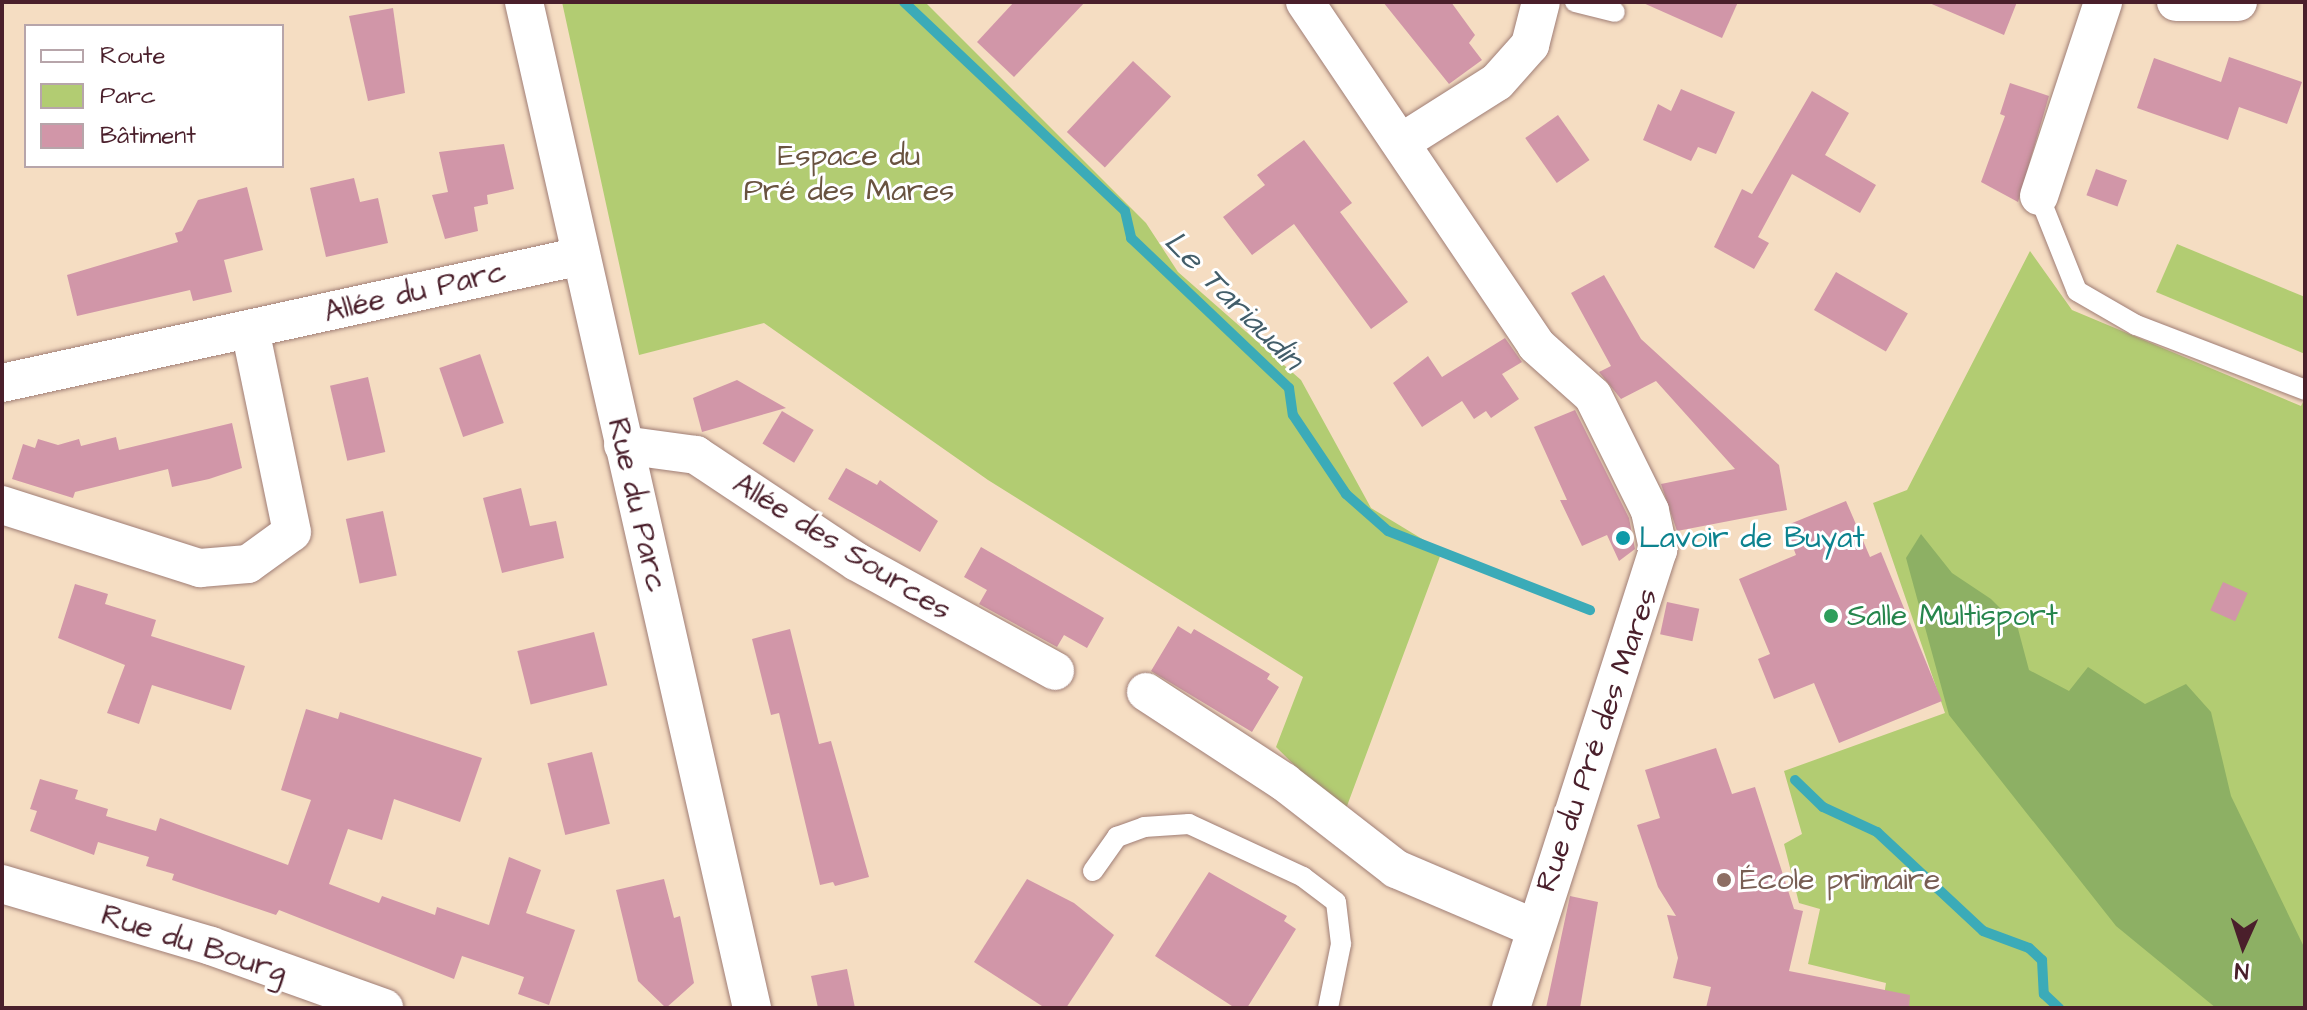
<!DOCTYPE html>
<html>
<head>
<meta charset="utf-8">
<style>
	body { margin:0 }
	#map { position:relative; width:2307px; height:1010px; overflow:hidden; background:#f5ddc2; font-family:"Architects Daughter",sans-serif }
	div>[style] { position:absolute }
	.green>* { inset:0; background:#b2cc72 }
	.forest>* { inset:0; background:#8db064 }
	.stream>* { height:10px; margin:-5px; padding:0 5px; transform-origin:5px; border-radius:5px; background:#3babb8 }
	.building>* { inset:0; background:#d196a8; transform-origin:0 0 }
	.roads { filter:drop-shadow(0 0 2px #a07e76) drop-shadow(0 0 2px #a07e76) }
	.service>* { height:20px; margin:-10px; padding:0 10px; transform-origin:10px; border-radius:10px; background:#fff }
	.minor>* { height:38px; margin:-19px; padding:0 19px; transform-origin:19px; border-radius:19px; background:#fff }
	.dots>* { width:22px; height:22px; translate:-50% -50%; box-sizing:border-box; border:4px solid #fff; border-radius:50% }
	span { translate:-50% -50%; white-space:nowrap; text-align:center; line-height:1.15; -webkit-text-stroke:6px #fff; paint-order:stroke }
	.park-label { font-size:30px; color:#695340 }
	.street-label { font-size:30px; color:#4a1f2b }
	.culture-label { font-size:30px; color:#0d838f }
	.left { translate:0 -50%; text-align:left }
	.leisure-label { font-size:30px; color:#27864d }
	.education-label { font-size:30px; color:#785e54 }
	.water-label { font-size:32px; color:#435e6a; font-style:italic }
	.frame { position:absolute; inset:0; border:4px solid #4a1f2b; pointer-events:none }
	.legend { position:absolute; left:24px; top:24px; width:260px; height:144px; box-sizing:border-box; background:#fff; border:2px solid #b7a5aa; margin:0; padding:10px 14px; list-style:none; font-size:24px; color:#4a1f2b }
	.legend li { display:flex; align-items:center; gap:16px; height:40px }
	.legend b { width:40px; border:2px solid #b7a5aa }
	.north { position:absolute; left:2203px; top:906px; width:80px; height:80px; -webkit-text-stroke:6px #fff; paint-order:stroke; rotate:183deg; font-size:22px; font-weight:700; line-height:32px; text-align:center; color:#4a1f2b }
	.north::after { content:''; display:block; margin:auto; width:28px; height:36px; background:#4a1f2b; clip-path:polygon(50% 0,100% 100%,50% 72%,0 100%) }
</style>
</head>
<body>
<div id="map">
	<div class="green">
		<div style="clip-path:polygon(562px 2px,925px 2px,1146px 223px,1178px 272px,1301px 380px,1371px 508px,1442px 551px,1344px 814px,1276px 747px,1303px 677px,988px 480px,764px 323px,639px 355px)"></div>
		<div style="clip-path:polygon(2177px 244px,2305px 297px,2305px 354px,2156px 292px)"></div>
		<div style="clip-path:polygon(2030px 251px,2072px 310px,2301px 406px,2305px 398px,2305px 1008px,1882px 1008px,1886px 983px,1808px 964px,1820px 909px,1799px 903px,1784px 844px,1802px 834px,1784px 771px,1945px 713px,1873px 503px,1907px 490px)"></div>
	</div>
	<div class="forest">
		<div style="clip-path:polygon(1921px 534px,1952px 573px,1991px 599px,2017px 625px,2029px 670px,2069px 691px,2088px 667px,2145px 704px,2186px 684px,2211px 712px,2231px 796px,2305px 949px,2305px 1008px,2216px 1008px,2116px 926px,1949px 715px,1906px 558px)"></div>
	</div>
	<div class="stream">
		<div style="left:904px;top:2px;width:304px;rotate:43.4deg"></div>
		<div style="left:1125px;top:211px;width:28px;rotate:77deg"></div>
		<div style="left:1131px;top:238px;width:218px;rotate:43.5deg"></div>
		<div style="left:1289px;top:388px;width:27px;rotate:82deg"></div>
		<div style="left:1293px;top:415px;width:95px;rotate:56.1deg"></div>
		<div style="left:1346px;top:494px;width:56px;rotate:41.4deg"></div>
		<div style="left:1388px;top:531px;width:217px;rotate:21.4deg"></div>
		<div style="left:1795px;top:780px;width:39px;rotate:44deg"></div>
		<div style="left:1823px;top:807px;width:60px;rotate:24.8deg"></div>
		<div style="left:1877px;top:832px;width:145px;rotate:43deg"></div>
		<div style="left:1983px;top:931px;width:49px;rotate:20.3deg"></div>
		<div style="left:2029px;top:948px;width:18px;rotate:43deg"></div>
		<div style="left:2042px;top:960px;width:34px;rotate:87deg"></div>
		<div style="left:2044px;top:994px;width:21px;rotate:43deg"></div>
	</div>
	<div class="building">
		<div style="clip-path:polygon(1014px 2px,1085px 2px,1014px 77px,977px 42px)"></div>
		<div style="clip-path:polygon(1383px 2px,1451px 2px,1475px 35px,1469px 43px,1482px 60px,1449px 84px)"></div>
		<div style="clip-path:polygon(1641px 2px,1738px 2px,1722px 38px)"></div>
		<div style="clip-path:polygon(1927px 2px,2017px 2px,2004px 35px)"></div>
		<div style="clip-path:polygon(393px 8px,405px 93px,368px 101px,349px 16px)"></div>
		<div style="clip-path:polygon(2229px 57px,2302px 82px,2287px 124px,2239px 107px,2228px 140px,2137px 108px,2154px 58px,2221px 82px)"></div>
		<div style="left:1133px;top:61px;width:52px;height:97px;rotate:43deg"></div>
		<div style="clip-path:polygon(2010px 83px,2049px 96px,2018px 202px,1981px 182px,2005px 116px,2000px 114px)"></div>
		<div style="clip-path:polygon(1681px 89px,1735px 112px,1716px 154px,1698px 147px,1691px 161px,1643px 140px,1658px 104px,1671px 111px)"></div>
		<div style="clip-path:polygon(1812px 91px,1849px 113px,1825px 155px,1876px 185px,1860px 213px,1792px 174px,1758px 237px,1769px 243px,1754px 269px,1714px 247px,1742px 189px,1752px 194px)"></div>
		<div style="left:1558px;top:115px;width:55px;height:40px;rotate:55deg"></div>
		<div style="clip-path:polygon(1304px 140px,1352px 203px,1340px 212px,1408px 302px,1371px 329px,1294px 224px,1252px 255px,1223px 217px,1265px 185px,1257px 175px)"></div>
		<div style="clip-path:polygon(504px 144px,514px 189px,487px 195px,488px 204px,474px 207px,478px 231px,445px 239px,432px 195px,448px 192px,439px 152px)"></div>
		<div style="left:2096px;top:169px;width:33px;height:28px;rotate:20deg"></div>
		<div style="clip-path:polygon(354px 178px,360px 202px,378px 198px,388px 243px,326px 257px,310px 188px)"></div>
		<div style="clip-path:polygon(247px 187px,263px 250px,224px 260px,232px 292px,193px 301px,190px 290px,77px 316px,67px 275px,178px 242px,175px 233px,182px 231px,198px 200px)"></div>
		<div style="left:1836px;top:272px;width:83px;height:44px;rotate:30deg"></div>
		<div style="clip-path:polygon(1604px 275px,1641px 339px,1779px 465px,1787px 510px,1677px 531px,1661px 484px,1735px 469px,1656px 381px,1621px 399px,1599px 372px,1611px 366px,1571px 293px)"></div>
		<div style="clip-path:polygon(1505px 338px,1522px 362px,1502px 374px,1519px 399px,1491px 418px,1486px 411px,1474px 419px,1462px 401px,1422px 427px,1393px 383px,1428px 356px,1442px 377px)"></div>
		<div style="left:480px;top:354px;width:73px;height:43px;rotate:71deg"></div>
		<div style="left:368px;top:377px;width:77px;height:39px;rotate:77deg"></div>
		<div style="clip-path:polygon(737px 380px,786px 408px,702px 432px,693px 398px)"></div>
		<div style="clip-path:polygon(1575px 410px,1629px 518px,1635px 549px,1619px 561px,1607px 535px,1582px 546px,1560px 500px,1567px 500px,1534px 427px)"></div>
		<div style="left:782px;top:411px;width:37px;height:38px;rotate:31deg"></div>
		<div style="clip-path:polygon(232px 423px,242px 468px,209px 479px,172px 487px,168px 469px,75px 492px,73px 498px,12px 479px,23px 444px,35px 448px,38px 439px,58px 445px,79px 439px,81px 446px,116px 437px,119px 450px)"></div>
		<div style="clip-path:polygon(846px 468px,877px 485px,880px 480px,938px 521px,920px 552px,828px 499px)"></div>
		<div style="clip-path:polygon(521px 488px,530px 526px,556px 521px,564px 558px,502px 573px,483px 498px)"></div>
		<div style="clip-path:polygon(1846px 501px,1870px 557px,1881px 552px,1942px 701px,1839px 743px,1814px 683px,1774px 699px,1758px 659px,1770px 654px,1739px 579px,1796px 555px,1785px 526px)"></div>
		<div style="left:383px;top:511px;width:66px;height:38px;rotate:78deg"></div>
		<div style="clip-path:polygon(981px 547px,1104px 618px,1087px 648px,1064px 635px,1057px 647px,979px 604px,987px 590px,964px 577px)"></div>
		<div style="left:2223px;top:582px;width:27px;height:31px;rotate:24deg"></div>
		<div style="clip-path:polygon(75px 584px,108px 594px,105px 604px,156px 620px,151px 636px,245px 666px,231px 710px,152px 685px,139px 724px,107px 713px,125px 665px,58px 638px)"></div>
		<div style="left:1667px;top:602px;width:33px;height:33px;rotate:12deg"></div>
		<div style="clip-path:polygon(1178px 626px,1191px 634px,1194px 629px,1270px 674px,1267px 679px,1279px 687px,1252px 732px,1151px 671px)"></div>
		<div style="clip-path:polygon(790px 629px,819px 744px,831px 741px,869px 877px,835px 886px,833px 882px,820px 885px,779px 713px,771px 715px,752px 639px)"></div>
		<div style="left:594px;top:632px;width:55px;height:79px;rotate:76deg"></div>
		<div style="clip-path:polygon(306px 709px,338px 719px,340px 712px,482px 758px,460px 822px,394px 799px,382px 840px,348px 829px,329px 884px,379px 903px,382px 896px,435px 915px,437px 907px,489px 925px,509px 857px,541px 870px,526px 913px,575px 930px,549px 1005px,518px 994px,524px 977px,462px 956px,454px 979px,279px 910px,276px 915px,172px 880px,174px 874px,146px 866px,149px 857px,98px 842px,94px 855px,30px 831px,37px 811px,30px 809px,40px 779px,78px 790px,75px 799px,108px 809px,106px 816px,156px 831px,160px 818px,288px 865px,311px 800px,281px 790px)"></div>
		<div style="clip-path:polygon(1716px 748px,1732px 794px,1755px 787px,1794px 909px,1803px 911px,1789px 971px,1910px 995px,1909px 1008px,1706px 1008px,1711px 987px,1673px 978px,1678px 958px,1667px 915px,1676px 916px,1658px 887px,1637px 825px,1660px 818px,1645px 770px)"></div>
		<div style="left:592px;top:752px;width:74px;height:46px;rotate:76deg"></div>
		<div style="clip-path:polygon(1209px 872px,1287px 916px,1284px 921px,1296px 929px,1247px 1008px,1235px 1008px,1155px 956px)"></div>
		<div style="clip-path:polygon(664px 879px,674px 918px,680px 916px,694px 983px,666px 1008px,638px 981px,616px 890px)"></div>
		<div style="clip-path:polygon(1027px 879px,1074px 903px,1114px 935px,1066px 1008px,1045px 1008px,974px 962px)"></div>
		<div style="clip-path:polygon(1570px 896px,1598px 902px,1580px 1008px,1546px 1008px)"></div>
		<div style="clip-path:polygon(847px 969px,855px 1008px,818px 1008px,811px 976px)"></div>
	</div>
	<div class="roads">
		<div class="service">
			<div style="left:1575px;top:2px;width:41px;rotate:14deg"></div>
			<div style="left:2039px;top:196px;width:102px;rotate:68.2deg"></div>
			<div style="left:2077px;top:291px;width:68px;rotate:30deg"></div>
			<div style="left:2136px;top:325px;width:181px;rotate:21deg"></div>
			<div style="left:1093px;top:871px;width:42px;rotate:-54.8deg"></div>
			<div style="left:1117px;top:837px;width:29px;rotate:-20deg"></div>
			<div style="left:1144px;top:827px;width:45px;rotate:-3.8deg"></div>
			<div style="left:1189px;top:824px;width:126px;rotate:24.9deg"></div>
			<div style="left:1303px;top:877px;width:41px;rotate:37.1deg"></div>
			<div style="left:1336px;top:902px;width:42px;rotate:83.2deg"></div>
			<div style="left:1341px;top:944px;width:65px;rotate:101.5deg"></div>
		</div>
		<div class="minor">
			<div style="left:524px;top:2px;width:1032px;rotate:77.23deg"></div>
			<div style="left:1305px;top:2px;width:414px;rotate:56deg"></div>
			<div style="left:1536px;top:345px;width:76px;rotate:41.8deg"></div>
			<div style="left:1593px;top:396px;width:128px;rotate:63.6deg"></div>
			<div style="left:1650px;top:511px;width:40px;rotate:78deg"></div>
			<div style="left:1658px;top:550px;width:481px;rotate:107.8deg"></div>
			<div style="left:2176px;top:2px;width:62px"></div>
			<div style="left:1402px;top:142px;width:112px;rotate:-32.3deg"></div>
			<div style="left:1497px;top:82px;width:50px;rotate:-48.3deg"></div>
			<div style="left:1530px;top:45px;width:44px;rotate:-75.7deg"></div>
			<div style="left:2039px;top:196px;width:204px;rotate:-71.7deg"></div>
			<div style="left:2px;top:383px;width:593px;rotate:-12.37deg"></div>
			<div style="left:623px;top:445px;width:74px;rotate:7.8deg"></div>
			<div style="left:696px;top:455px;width:193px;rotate:33.6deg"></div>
			<div style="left:857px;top:562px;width:226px;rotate:28.8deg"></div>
			<div style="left:2px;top:505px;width:208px;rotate:17.7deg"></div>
			<div style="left:200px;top:568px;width:48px;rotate:-4.8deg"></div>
			<div style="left:248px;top:564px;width:54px;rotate:-36deg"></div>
			<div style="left:292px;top:532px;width:207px;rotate:-101.7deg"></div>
			<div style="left:1146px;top:692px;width:165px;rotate:33.1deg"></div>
			<div style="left:1284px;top:782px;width:142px;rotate:37.8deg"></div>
			<div style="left:1396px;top:869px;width:150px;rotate:23.1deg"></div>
			<div style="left:2px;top:884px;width:218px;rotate:16.5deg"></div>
			<div style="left:211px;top:946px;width:184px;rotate:19.7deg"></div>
		</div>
	</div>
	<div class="dots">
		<div style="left:1623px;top:538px;background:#0f9aa8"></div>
		<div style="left:1831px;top:616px;background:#2e9e5b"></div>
		<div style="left:1724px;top:880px;background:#8d6e63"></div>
	</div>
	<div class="park-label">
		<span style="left:849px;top:173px">Espace du<br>Pré des Mares</span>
	</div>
	<div class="street-label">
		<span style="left:415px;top:292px;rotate:-13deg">Allée du Parc</span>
		<span style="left:637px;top:505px;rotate:77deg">Rue du Parc</span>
		<span style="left:842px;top:547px;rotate:32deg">Allée des Sources</span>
		<span style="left:1597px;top:740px;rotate:-71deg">Rue du Pré des Mares</span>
		<span style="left:194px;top:944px;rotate:18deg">Rue du Bourg</span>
	</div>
	<div class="culture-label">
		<span class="left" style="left:1639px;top:538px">Lavoir de Buyat</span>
	</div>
	<div class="leisure-label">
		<span class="left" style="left:1847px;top:616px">Salle Multisport</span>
	</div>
	<div class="education-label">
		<span class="left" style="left:1740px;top:880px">École primaire</span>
	</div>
	<div class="water-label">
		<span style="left:1233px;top:301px;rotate:45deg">Le Tariaudin</span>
	</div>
	<div class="frame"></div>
	<ul class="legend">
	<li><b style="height:10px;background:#fff"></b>Route</li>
	<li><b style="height:22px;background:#b2cc72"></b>Parc</li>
	<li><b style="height:22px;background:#d196a8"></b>Bâtiment</li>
	</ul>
	<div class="north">N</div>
</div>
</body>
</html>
